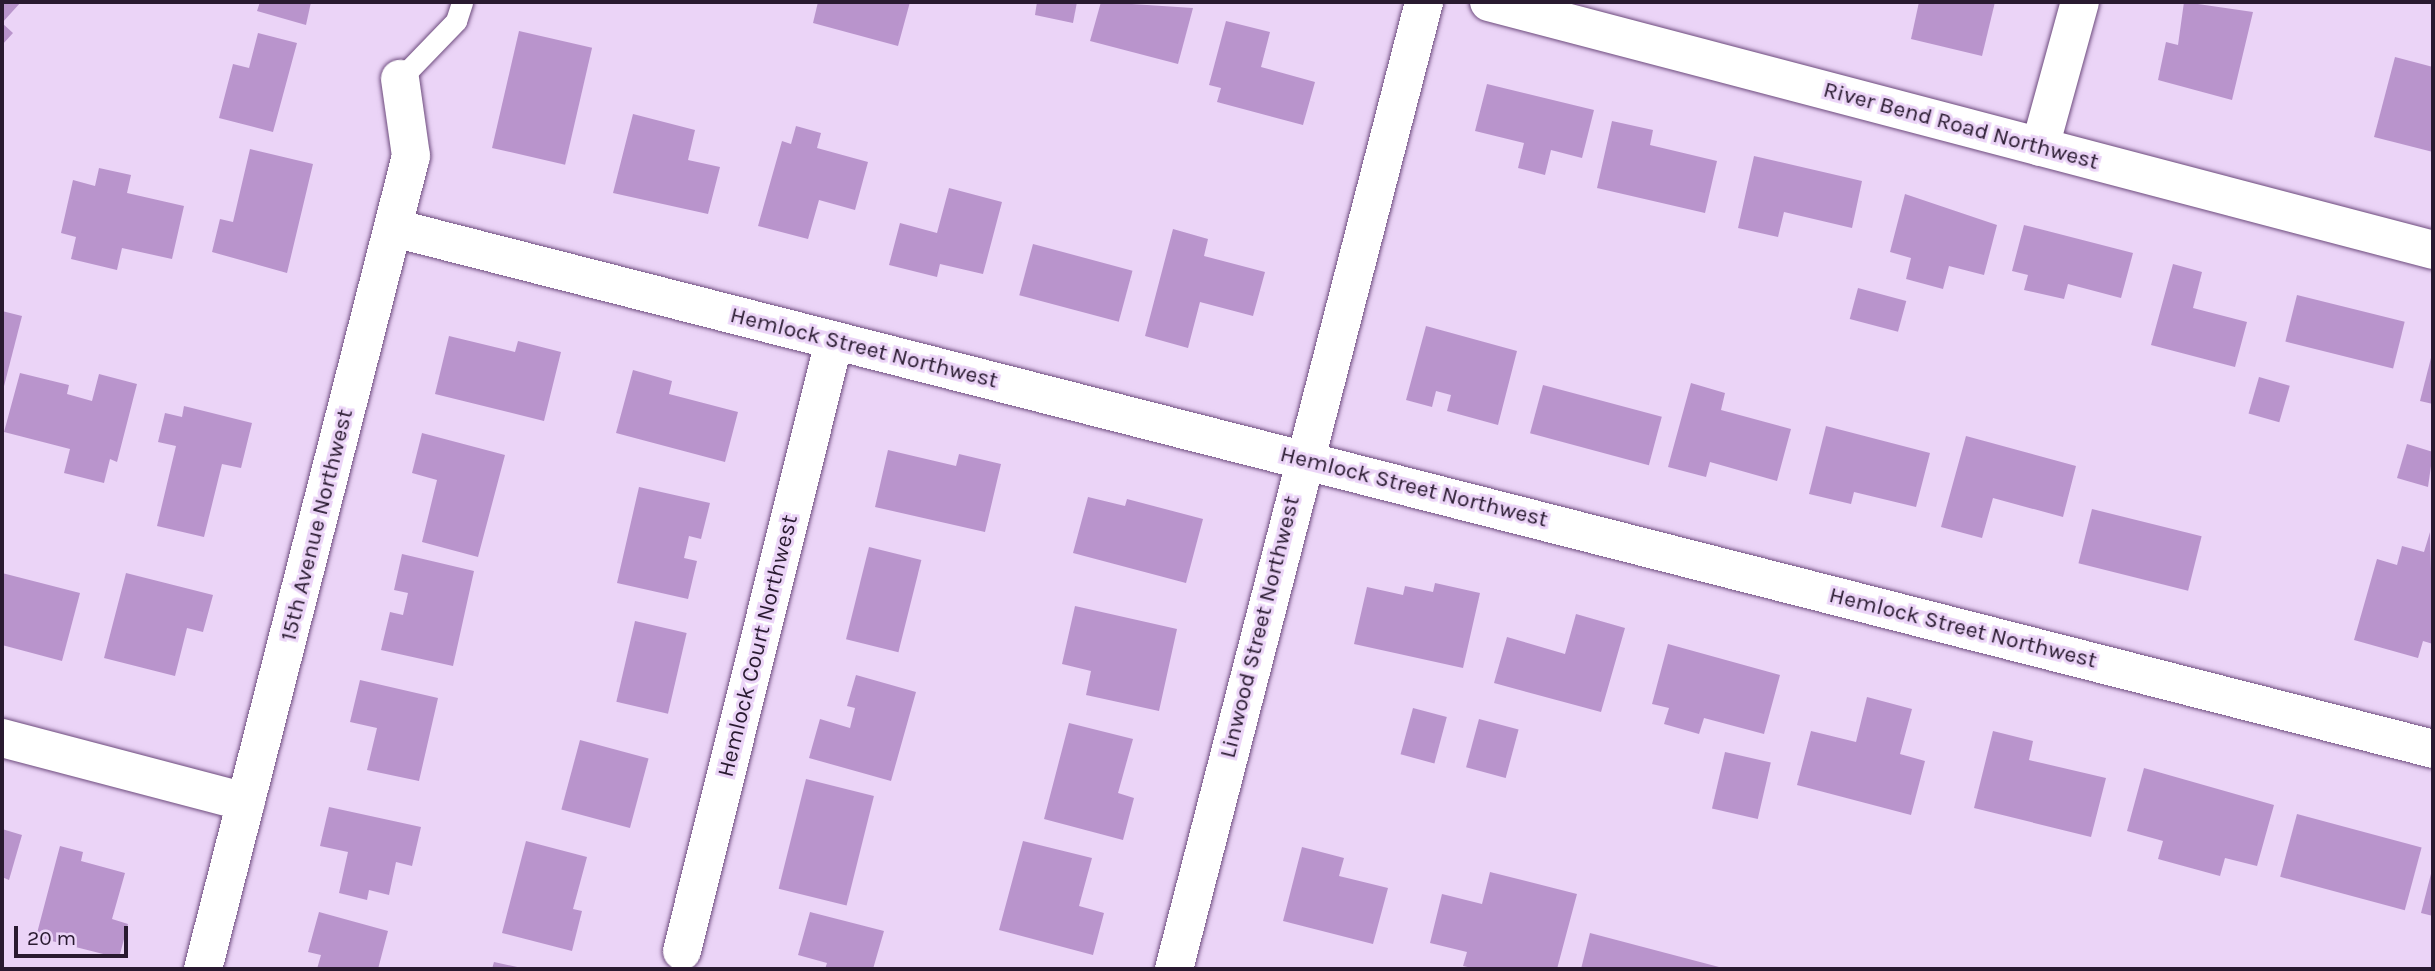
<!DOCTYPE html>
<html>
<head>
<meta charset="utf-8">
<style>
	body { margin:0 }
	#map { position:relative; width:2435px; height:971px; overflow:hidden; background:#ebd4f7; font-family:Karla,sans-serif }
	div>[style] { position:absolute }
	.building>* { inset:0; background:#b994cc; transform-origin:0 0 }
	.roads { filter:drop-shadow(0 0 2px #6d4b7d) drop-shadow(0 0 2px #6d4b7d) }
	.lane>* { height:21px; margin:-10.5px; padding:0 10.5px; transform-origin:10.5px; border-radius:10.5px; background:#fff }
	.street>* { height:38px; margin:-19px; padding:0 19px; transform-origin:19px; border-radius:19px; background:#fff }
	span { translate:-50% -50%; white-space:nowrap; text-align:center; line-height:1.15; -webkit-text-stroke:6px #ebd4f7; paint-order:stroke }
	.street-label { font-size:23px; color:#291a30 }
	.frame { position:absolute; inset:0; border:4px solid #291a30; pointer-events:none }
	.scale { position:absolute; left:14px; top:926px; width:114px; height:32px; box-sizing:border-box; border:4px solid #291a30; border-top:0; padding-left:9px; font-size:21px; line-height:24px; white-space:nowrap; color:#291a30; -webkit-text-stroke:5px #ebd4f7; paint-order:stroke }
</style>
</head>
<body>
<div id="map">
	<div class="building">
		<div style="clip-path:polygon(2px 2px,21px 2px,2px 23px,13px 33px,2px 45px)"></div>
		<div style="clip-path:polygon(260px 2px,311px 2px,306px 25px,257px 11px)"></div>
		<div style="clip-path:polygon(818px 2px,910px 2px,898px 46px,813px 23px)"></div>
		<div style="clip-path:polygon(1037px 2px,1077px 2px,1073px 23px,1035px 15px)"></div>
		<div style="clip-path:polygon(1101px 2px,1193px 8px,1178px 64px,1090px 41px)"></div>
		<div style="clip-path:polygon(1919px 2px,1995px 2px,1982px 56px,1911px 39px)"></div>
		<div style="clip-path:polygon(2184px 2px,2253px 12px,2232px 100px,2158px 80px,2166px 42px,2178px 45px)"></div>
		<div style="clip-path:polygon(1226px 21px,1270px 32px,1261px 67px,1315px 82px,1303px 125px,1217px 102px,1221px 88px,1209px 85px)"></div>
		<div style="left:519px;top:31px;width:75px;height:120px;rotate:13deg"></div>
		<div style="clip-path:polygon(258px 33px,297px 43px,273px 132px,219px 118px,233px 64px,249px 68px)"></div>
		<div style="clip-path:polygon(2395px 57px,2433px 67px,2433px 152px,2374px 137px)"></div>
		<div style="clip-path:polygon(1487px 84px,1594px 110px,1582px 158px,1551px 150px,1545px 175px,1518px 168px,1524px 143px,1475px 131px)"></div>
		<div style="clip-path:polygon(633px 114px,695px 130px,688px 160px,720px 167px,708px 214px,613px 193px)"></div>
		<div style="clip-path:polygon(1612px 121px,1653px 130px,1650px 145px,1717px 161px,1705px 213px,1597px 188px)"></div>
		<div style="clip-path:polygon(796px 126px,821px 133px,817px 148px,868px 162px,855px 210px,819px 200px,808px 239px,758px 226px,782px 141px,791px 144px)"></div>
		<div style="clip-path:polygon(250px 149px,313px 164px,287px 273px,212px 252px,220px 219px,233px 222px)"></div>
		<div style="clip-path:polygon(1754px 156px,1862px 181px,1852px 228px,1784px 212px,1778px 237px,1738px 228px)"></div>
		<div style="clip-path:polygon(99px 168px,131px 175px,127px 193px,184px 206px,172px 259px,122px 248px,117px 270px,71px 259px,76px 237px,61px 233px,73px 180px,95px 186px)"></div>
		<div style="clip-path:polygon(949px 188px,1002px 202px,983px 274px,940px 264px,937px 277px,889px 265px,900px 223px,937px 233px)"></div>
		<div style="clip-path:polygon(1905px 194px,1997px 225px,1984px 275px,1949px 266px,1943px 289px,1906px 279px,1911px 258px,1890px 252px)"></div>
		<div style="clip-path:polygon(2024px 225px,2133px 253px,2121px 298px,2068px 284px,2064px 299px,2024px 290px,2028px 275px,2012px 271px)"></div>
		<div style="clip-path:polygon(1173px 229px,1208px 239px,1204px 256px,1265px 272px,1253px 316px,1200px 302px,1188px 348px,1145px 336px)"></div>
		<div style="left:1033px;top:244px;width:103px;height:53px;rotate:15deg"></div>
		<div style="clip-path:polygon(2173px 264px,2202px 272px,2193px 308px,2247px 322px,2235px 367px,2151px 345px)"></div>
		<div style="left:1858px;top:288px;width:50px;height:32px;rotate:15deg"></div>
		<div style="left:2297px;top:295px;width:111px;height:48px;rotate:14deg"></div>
		<div style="clip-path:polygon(2px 311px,22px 316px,3px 390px,2px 390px)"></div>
		<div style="clip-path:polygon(1426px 326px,1517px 351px,1498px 425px,1447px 411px,1451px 395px,1436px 391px,1432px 407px,1406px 400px)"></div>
		<div style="clip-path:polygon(449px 336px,515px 352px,518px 341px,561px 352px,544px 421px,435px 394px)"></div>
		<div style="clip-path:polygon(2433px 350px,2433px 404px,2420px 401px)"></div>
		<div style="clip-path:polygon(633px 370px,672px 381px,669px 394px,738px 412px,725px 462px,616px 433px)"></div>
		<div style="clip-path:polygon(20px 373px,69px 385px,67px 394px,92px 401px,99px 374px,137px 384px,117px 462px,110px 459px,104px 483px,64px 473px,70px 449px,4px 432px)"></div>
		<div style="left:2259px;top:377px;width:32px;height:38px;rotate:16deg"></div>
		<div style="clip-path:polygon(1691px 383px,1725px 393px,1721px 410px,1791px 429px,1777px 481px,1710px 462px,1706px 477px,1668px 467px)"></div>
		<div style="left:1543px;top:385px;width:123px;height:50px;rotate:15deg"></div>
		<div style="clip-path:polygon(184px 406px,252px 423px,241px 468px,222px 464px,204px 537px,157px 526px,176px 446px,158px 442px,165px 413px,182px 417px)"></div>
		<div style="clip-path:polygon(1826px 426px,1930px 453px,1916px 507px,1854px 492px,1851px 504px,1809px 494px)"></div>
		<div style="clip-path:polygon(422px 433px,505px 455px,478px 557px,422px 542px,437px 480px,412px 473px)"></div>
		<div style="clip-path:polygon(1966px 436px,2076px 466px,2063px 517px,1993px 498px,1982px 538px,1941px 527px)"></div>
		<div style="clip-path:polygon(2407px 444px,2433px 452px,2428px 487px,2397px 478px)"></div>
		<div style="clip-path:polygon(888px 450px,956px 466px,959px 454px,1001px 464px,985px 532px,875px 507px)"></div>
		<div style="clip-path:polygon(639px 487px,710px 503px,701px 539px,689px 536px,684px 558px,697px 561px,688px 599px,617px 583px)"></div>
		<div style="clip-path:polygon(1088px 497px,1125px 506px,1127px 499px,1203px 519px,1186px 583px,1073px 553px)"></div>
		<div style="left:2092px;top:509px;width:113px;height:56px;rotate:14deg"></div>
		<div style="clip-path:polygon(2430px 532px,2433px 644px,2423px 641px,2418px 658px,2354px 640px,2377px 559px,2397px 565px,2402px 546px,2424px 552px)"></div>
		<div style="left:869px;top:547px;width:54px;height:95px;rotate:14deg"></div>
		<div style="clip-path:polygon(402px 554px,474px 571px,453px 666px,381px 650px,390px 612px,403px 615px,408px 593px,394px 590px)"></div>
		<div style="clip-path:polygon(2px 573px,80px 593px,62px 661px,2px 645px)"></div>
		<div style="clip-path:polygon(126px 573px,213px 595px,203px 632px,187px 628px,175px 676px,104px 658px)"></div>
		<div style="clip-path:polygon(1435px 583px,1480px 593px,1463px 668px,1354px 644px,1367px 587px,1403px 595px,1405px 586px,1433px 592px)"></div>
		<div style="clip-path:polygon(1075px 606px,1177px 629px,1159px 711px,1086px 695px,1091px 671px,1062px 664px)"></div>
		<div style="clip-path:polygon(1576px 614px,1625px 628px,1601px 712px,1494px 683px,1507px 637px,1565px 654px)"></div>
		<div style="left:635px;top:621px;width:53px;height:83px;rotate:13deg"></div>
		<div style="clip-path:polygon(1668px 644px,1780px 675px,1764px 734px,1704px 718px,1699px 734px,1664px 724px,1669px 708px,1652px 704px)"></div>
		<div style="clip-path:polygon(856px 675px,916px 692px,891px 781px,809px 758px,820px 719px,850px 728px,855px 708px,847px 706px)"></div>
		<div style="clip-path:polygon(360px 680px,438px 698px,419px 781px,367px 770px,377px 728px,350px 722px)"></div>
		<div style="clip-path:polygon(1867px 697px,1912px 709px,1900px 754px,1925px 761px,1911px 815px,1797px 785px,1811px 731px,1856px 742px)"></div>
		<div style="left:1413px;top:708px;width:35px;height:48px;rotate:15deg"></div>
		<div style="left:1479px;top:719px;width:41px;height:50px;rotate:15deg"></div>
		<div style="clip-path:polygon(1069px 723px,1133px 739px,1118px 793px,1134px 798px,1123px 840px,1044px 819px)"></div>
		<div style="clip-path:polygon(1993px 731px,2033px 741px,2029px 760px,2106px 778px,2091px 837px,1974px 808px)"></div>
		<div style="left:580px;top:740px;width:71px;height:72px;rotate:15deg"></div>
		<div style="left:1725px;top:752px;width:47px;height:58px;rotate:13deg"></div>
		<div style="clip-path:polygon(2144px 768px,2274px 805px,2257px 866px,2225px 858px,2220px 876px,2158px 859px,2163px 841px,2127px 831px)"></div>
		<div style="left:806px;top:779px;width:70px;height:113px;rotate:14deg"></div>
		<div style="clip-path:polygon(329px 807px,421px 827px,412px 866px,396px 862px,389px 895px,369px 890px,367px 900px,339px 893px,348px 852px,320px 846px)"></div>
		<div style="left:2297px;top:814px;width:129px;height:65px;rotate:15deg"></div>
		<div style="clip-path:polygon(2px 829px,22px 835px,9px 880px,2px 877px)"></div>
		<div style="clip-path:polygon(526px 841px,587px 857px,573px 909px,582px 911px,572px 951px,502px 933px)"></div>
		<div style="clip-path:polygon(1023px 841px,1092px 858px,1079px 906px,1104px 913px,1093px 955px,999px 930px)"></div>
		<div style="clip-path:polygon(60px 846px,83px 852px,81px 861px,125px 873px,112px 919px,128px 924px,119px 958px,36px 937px)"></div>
		<div style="clip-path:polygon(1302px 847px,1344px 858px,1339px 876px,1388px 888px,1373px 944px,1283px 921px)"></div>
		<div style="clip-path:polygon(2433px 866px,2433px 916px,2421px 913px)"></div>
		<div style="clip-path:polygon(1490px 872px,1577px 894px,1557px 969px,1477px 969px,1463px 966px,1467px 952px,1430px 943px,1442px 894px,1482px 904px)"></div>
		<div style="clip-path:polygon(319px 912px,388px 931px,378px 969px,317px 969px,321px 955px,308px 952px)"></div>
		<div style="clip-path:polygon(810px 912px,884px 931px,873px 969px,825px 969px,827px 963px,798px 955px)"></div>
		<div style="clip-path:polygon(1590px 933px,1719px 967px,1718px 969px,1581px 969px)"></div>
		<div style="clip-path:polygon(494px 962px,522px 968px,521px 969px,492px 969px)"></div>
	</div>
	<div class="roads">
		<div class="lane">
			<div style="left:400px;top:79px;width:81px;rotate:-46deg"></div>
			<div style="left:456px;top:21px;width:20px;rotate:-72deg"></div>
		</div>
		<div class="street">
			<div style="left:1489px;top:2px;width:976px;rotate:14.72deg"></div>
			<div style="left:2040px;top:147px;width:150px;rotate:-74.6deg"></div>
			<div style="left:394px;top:228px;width:2105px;rotate:14.33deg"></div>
			<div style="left:2px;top:738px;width:252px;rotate:14.7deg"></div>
			<div style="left:682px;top:951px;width:629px;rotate:-76.01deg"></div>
			<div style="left:203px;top:969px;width:839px;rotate:-75.65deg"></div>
			<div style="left:411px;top:156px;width:78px;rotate:-98.1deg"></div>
			<div style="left:1174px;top:969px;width:999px;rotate:-75.5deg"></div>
		</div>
	</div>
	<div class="street-label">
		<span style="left:1961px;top:126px;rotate:15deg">River Bend Road Northwest</span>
		<span style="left:864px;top:348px;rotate:14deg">Hemlock Street Northwest</span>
		<span style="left:1414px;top:487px;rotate:14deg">Hemlock Street Northwest</span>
		<span style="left:317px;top:525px;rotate:-76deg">15th Avenue Northwest</span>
		<span style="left:1260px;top:627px;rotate:-76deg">Linwood Street Northwest</span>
		<span style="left:1963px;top:628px;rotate:14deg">Hemlock Street Northwest</span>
		<span style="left:758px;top:646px;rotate:-76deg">Hemlock Court Northwest</span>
	</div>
	<div class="frame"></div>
	<div class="scale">20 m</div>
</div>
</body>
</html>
